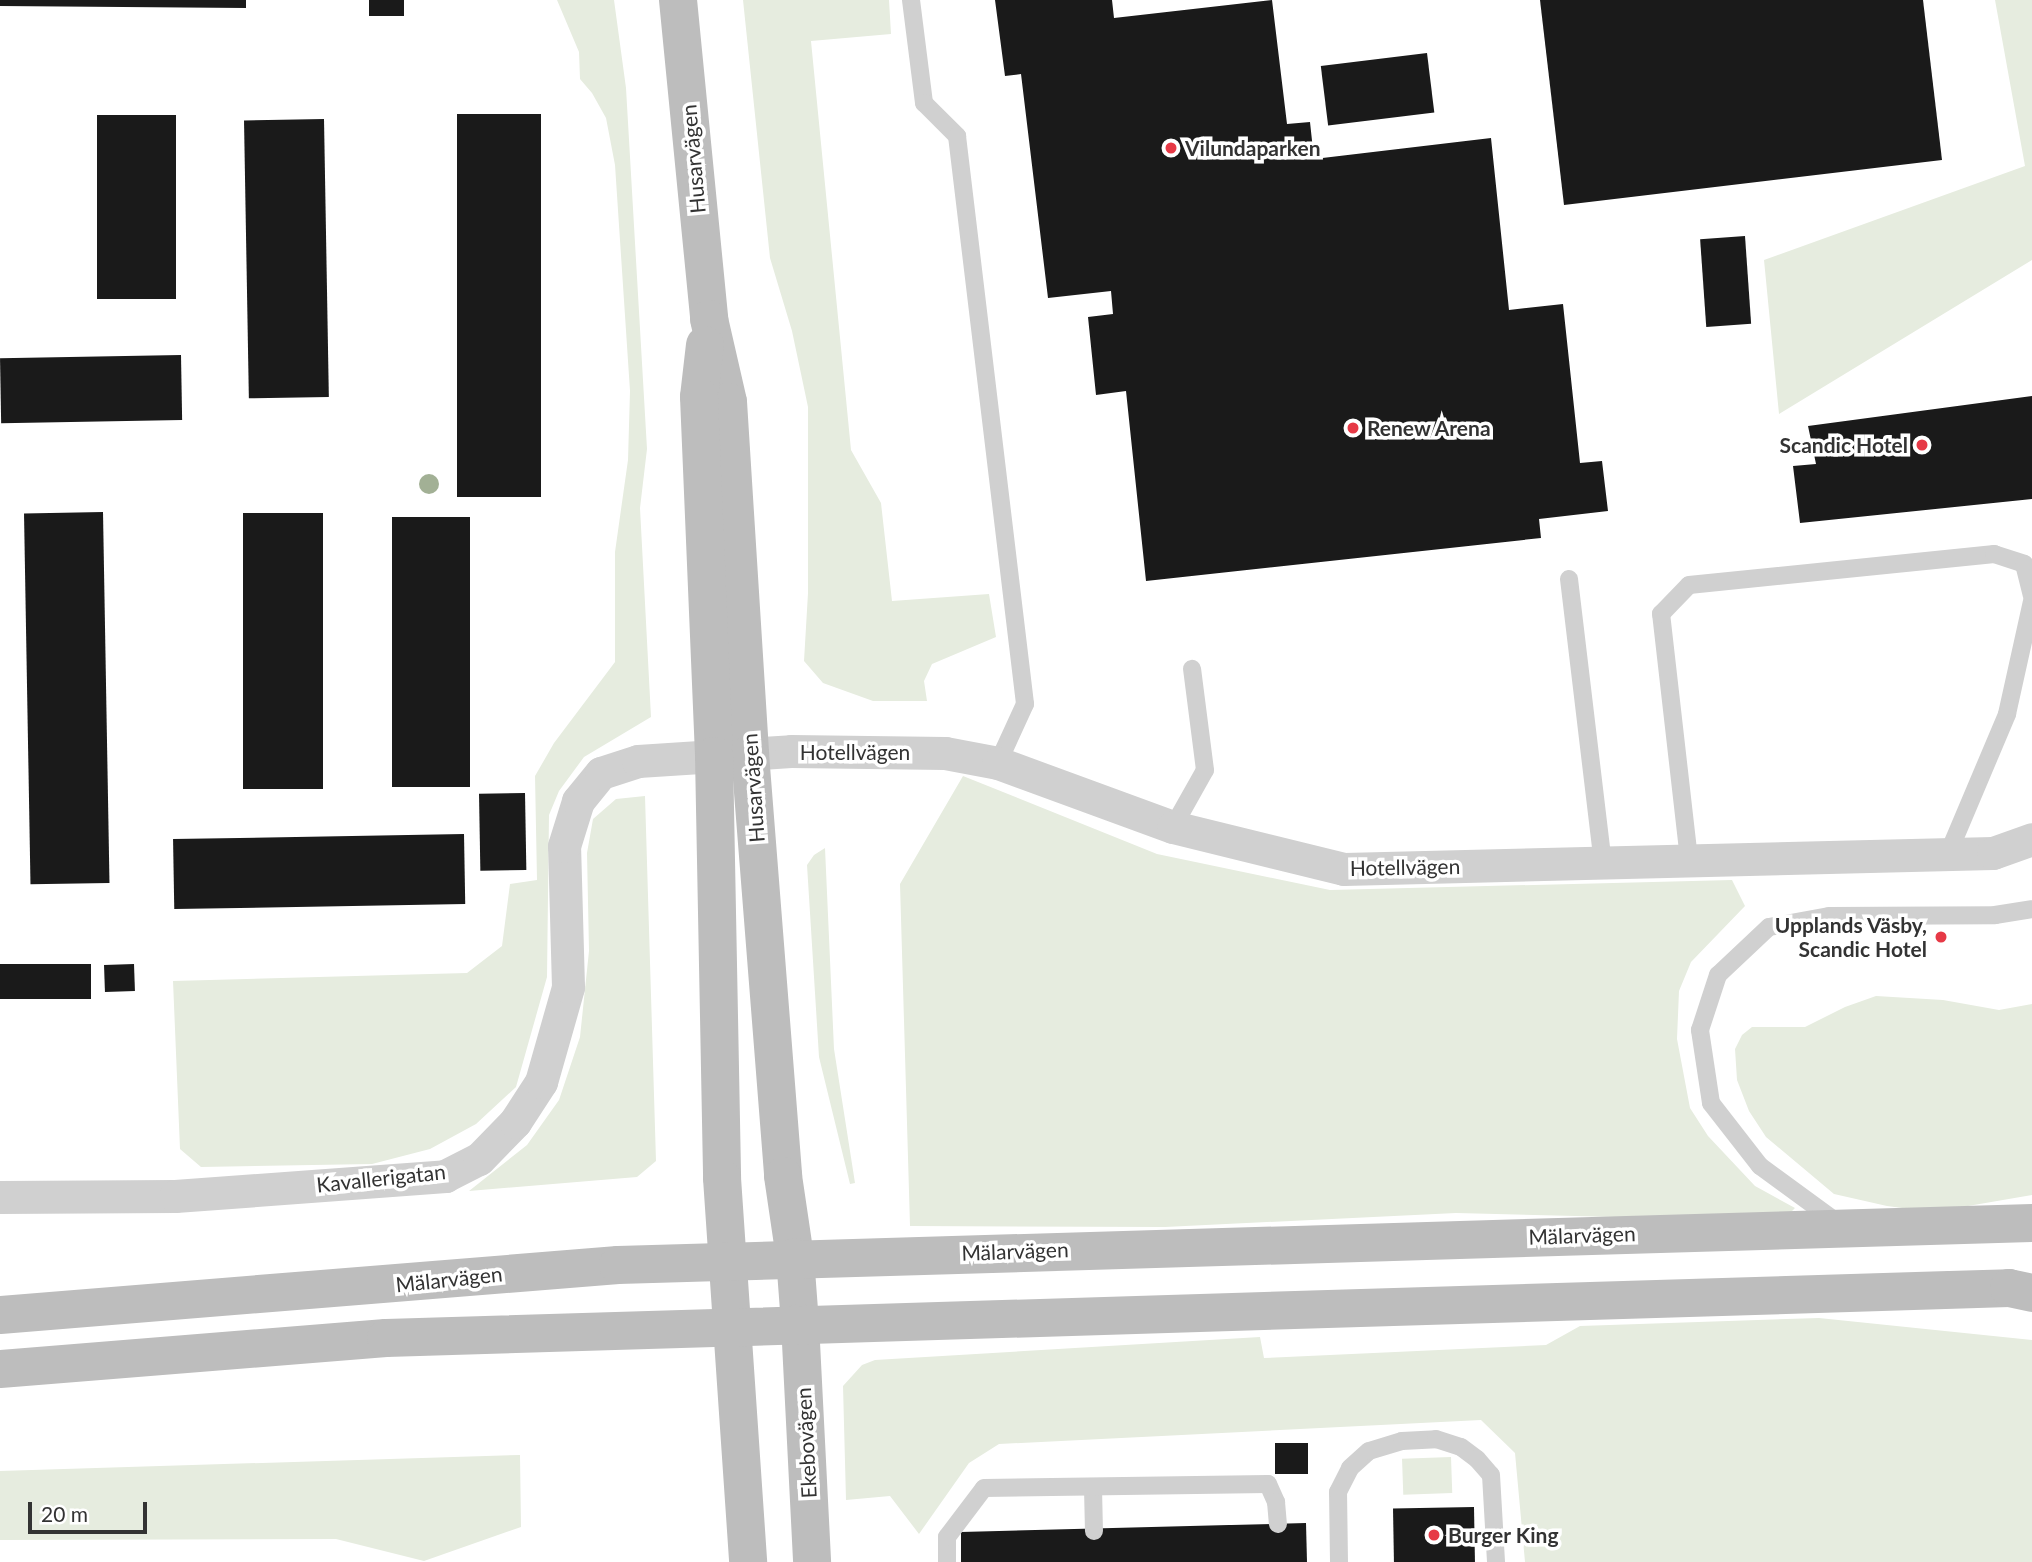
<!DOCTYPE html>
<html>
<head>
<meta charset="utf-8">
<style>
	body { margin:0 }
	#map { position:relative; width:2032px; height:1562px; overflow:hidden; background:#fff; font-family:Lato,sans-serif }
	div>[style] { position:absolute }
	.green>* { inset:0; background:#e6ecdf; transform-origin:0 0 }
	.building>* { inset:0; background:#1a1a1a; transform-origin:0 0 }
	.lane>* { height:18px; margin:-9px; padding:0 9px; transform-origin:9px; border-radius:9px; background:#d0d0d0 }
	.street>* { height:33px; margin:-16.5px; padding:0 16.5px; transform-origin:16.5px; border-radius:16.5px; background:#d0d0d0 }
	.secondary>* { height:38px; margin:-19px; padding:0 19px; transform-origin:19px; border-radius:19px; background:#bdbdbd }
	.trees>* { width:20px; height:20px; margin:-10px; border-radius:50%; background:#a2b095 }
	.dots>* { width:19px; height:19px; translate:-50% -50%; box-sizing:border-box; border:4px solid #fff; border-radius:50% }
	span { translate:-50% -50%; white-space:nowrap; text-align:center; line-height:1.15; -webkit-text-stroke:7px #fff; paint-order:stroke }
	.poi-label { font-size:21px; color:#333; font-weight:700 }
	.left { translate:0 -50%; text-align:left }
	.right { translate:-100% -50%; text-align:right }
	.street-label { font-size:21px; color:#333 }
	.scale { position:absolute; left:28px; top:1502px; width:119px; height:32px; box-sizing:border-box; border:4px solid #333; border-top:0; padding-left:9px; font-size:21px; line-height:24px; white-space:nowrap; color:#333; -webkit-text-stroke:5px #fff; paint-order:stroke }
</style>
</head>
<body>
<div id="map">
	<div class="green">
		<div style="clip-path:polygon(557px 0,614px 0,626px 88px,647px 449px,640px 508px,651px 717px,584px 757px,559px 791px,549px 815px,547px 977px,516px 1087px,476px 1124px,430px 1149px,372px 1164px,201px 1167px,180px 1149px,173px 981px,467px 973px,502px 946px,510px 884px,537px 880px,535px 776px,554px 743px,615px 662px,615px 552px,628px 460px,630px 391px,615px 165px,606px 118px,592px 93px,580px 79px,579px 52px)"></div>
		<div style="clip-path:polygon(743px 0,889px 0,891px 34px,811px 41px,851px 450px,881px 503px,892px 601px,989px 594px,996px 637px,932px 664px,924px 681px,927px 701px,873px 701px,823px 683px,804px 661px,808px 593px,808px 407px,792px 331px,770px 258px)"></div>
		<div style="clip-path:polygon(1995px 0,2032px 0,2032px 260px,1779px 414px,1764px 260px,2025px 166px)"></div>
		<div style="clip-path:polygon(963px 776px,1157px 854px,1330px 890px,1732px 880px,1745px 906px,1691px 962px,1679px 991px,1677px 1039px,1690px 1108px,1708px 1136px,1755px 1186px,1795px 1208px,1782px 1221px,1456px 1213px,1165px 1227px,910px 1226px,900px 884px)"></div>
		<div style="clip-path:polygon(645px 796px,656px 1161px,637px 1177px,469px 1191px,527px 1145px,559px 1100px,580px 1037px,589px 951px,587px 853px,593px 819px,616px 799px)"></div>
		<div style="clip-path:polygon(825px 848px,834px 1049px,855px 1183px,850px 1184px,819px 1057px,807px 865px,814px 855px)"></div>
		<div style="clip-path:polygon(1876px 996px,1943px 1000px,1999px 1010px,2032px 1004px,2032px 1195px,1933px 1212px,1887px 1206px,1834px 1194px,1766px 1137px,1749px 1111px,1737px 1080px,1735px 1049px,1742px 1035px,1752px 1027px,1805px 1027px,1845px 1007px)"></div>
		<div style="clip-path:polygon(1819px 1318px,2032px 1340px,2032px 1562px,1525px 1562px,1515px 1453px,1481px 1420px,999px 1444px,969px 1463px,919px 1534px,890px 1496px,846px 1500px,843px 1386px,862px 1365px,875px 1360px,1260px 1337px,1264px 1358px,1546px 1345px,1580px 1326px)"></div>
		<div style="clip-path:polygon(520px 1455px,521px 1527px,424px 1561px,336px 1539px,0 1540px,0 1471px)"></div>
		<div style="left:1451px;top:1457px;width:36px;height:49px;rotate:88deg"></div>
	</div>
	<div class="building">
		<div style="clip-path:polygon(0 0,246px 0,246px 8px,0 6px)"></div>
		<div style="left:369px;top:0;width:35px;height:16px"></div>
		<div style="clip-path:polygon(995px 0,1112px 0,1114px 18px,1272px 0,1287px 124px,1310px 122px,1314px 159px,1491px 138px,1509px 310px,1563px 304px,1580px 463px,1602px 461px,1608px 511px,1539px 519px,1541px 538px,1146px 581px,1126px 391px,1096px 395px,1088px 317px,1113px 314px,1111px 291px,1048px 298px,1021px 74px,1005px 76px)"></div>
		<div style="clip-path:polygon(1540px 0,1923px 0,1942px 160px,1564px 205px)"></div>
		<div style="left:1427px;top:53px;width:60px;height:107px;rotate:83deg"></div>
		<div style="left:541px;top:114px;width:383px;height:84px;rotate:90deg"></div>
		<div style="left:97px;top:115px;width:79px;height:184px"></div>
		<div style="left:324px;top:119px;width:278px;height:80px;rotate:89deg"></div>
		<div style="left:1745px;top:236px;width:88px;height:45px;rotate:86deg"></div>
		<div style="left:181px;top:355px;width:65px;height:181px;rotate:89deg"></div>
		<div style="clip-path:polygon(2032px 396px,2032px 499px,1800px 523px,1793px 466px,1816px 464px,1808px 426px)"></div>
		<div style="left:103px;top:512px;width:371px;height:79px;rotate:89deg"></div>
		<div style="left:323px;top:513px;width:276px;height:80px;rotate:90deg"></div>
		<div style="left:392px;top:517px;width:78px;height:270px"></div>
		<div style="left:525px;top:793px;width:77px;height:46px;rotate:89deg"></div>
		<div style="left:464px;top:834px;width:70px;height:291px;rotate:89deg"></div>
		<div style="left:0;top:964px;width:91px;height:35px"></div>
		<div style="left:134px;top:964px;width:27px;height:30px;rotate:88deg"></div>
		<div style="left:1275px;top:1443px;width:33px;height:31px"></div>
		<div style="left:1474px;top:1507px;width:55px;height:81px;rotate:89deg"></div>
		<div style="clip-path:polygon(1306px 1523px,1307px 1562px,961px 1562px,961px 1532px)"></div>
	</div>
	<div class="lane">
		<div style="left:911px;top:0;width:104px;rotate:82.8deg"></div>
		<div style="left:924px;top:103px;width:47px;rotate:45deg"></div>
		<div style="left:957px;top:136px;width:572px;rotate:83.17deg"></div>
		<div style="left:1025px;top:704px;width:65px;rotate:114.6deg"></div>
		<div style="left:1569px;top:579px;width:286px;rotate:83.2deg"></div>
		<div style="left:1173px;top:827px;width:65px;rotate:-60.7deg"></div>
		<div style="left:1205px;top:770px;width:102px;rotate:-97.3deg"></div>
		<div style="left:1948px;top:854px;width:152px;rotate:-67.1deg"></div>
		<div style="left:2007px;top:714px;width:116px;rotate:-77.5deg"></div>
		<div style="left:1689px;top:859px;width:247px;rotate:-96.5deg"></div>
		<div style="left:1661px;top:614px;width:40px;rotate:-46deg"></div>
		<div style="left:1689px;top:585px;width:307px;rotate:-5.8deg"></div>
		<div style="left:1994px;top:554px;width:32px;rotate:18deg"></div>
		<div style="left:2024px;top:564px;width:32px;rotate:76deg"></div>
		<div style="left:1838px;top:1223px;width:97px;rotate:-143.8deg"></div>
		<div style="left:1760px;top:1166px;width:80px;rotate:-127.9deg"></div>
		<div style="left:1711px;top:1103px;width:74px;rotate:-98.6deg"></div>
		<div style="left:1700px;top:1030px;width:58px;rotate:-71.9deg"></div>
		<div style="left:1718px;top:975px;width:70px;rotate:-43.3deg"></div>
		<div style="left:1769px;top:927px;width:61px;rotate:-10.4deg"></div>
		<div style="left:1829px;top:916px;width:166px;rotate:-0.3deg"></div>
		<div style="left:1995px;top:915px;width:37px;rotate:-9deg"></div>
		<div style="left:1093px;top:1488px;width:43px;rotate:88.7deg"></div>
		<div style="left:947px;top:1562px;width:25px;rotate:-90deg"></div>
		<div style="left:947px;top:1537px;width:61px;rotate:-52.9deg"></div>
		<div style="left:984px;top:1488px;width:284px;rotate:-0.8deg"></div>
		<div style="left:1268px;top:1484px;width:20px;rotate:66deg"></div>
		<div style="left:1276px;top:1502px;width:22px;rotate:85deg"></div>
		<div style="left:1339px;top:1562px;width:70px;rotate:-90.8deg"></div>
		<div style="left:1338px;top:1492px;width:27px;rotate:-63deg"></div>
		<div style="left:1350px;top:1468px;width:25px;rotate:-42deg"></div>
		<div style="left:1369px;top:1451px;width:34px;rotate:-17deg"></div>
		<div style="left:1402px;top:1441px;width:34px;rotate:-3deg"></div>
		<div style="left:1436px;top:1439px;width:26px;rotate:18deg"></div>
		<div style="left:1461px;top:1447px;width:20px;rotate:37deg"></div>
		<div style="left:1477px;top:1459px;width:21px;rotate:49deg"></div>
		<div style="left:1491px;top:1475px;width:87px;rotate:86.7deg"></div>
	</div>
	<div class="street">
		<div style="left:0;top:1197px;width:175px;rotate:-0.3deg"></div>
		<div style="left:175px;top:1196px;width:271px;rotate:-4.2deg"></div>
		<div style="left:445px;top:1176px;width:38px;rotate:-27deg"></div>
		<div style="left:479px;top:1159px;width:52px;rotate:-45.8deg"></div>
		<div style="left:515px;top:1122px;width:48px;rotate:-57deg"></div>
		<div style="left:541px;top:1082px;width:99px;rotate:-74.1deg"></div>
		<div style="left:568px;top:987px;width:141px;rotate:-91.6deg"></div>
		<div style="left:564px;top:846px;width:47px;rotate:-72.7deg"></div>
		<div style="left:578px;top:801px;width:36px;rotate:-51deg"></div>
		<div style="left:601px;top:773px;width:39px;rotate:-18deg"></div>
		<div style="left:638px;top:761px;width:153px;rotate:-3.7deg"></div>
		<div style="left:791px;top:751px;width:154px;rotate:0.7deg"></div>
		<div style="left:945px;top:753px;width:54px;rotate:10.7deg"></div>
		<div style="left:998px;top:763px;width:186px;rotate:20.1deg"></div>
		<div style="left:1173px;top:827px;width:176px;rotate:13.8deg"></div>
		<div style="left:1344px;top:869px;width:649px;rotate:-1.41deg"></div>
		<div style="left:1993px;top:853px;width:41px;rotate:-19.7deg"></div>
	</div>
	<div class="secondary">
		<div style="left:678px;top:0;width:321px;rotate:84.4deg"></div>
		<div style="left:709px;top:319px;width:85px;rotate:77.1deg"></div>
		<div style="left:728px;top:402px;width:353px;rotate:86.4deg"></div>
		<div style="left:750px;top:754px;width:423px;rotate:85.5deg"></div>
		<div style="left:783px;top:1176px;width:82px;rotate:81.6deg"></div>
		<div style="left:795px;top:1257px;width:66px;rotate:85.7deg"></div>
		<div style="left:800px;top:1323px;width:239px;rotate:87.1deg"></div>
		<div style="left:705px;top:345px;width:52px;rotate:96.6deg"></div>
		<div style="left:699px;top:397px;width:359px;rotate:87.6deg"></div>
		<div style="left:714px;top:756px;width:422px;rotate:88.9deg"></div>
		<div style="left:722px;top:1178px;width:385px;rotate:86.1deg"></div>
		<div style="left:0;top:1315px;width:620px;rotate:-4.63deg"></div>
		<div style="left:618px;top:1265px;width:1415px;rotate:-1.7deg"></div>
		<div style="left:0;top:1369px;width:387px;rotate:-4.6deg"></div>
		<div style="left:386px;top:1338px;width:1624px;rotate:-1.76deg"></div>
		<div style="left:2009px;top:1288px;width:24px;rotate:12deg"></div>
	</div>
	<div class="trees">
		<div style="left:429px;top:484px"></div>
	</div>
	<div class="dots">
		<div style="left:1171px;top:148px;background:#e63946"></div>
		<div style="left:1353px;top:428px;background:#e63946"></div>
		<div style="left:1922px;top:445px;background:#e63946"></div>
		<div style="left:1941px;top:937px;background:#e63946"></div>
		<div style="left:1434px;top:1535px;background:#e63946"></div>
	</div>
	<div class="poi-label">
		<span class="left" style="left:1185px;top:148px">Vilundaparken</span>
		<span class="left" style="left:1367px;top:428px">Renew Arena</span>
		<span class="right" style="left:1908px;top:445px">Scandic Hotel</span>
		<span class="right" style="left:1927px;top:937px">Upplands Väsby,<br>Scandic Hotel</span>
		<span class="left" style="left:1448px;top:1535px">Burger King</span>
	</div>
	<div class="street-label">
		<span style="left:693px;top:159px;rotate:-95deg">Husarvägen</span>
		<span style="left:855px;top:752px">Hotellvägen</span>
		<span style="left:753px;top:788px;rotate:-94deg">Husarvägen</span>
		<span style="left:1405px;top:867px;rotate:-1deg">Hotellvägen</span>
		<span style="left:381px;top:1178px;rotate:-6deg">Kavallerigatan</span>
		<span style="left:1582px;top:1235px;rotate:-2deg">Mälarvägen</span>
		<span style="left:1015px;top:1251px;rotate:-2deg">Mälarvägen</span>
		<span style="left:449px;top:1279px;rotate:-6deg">Mälarvägen</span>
		<span style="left:806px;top:1443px;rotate:-93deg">Ekebovägen</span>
	</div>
	<div class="scale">20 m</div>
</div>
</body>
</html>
